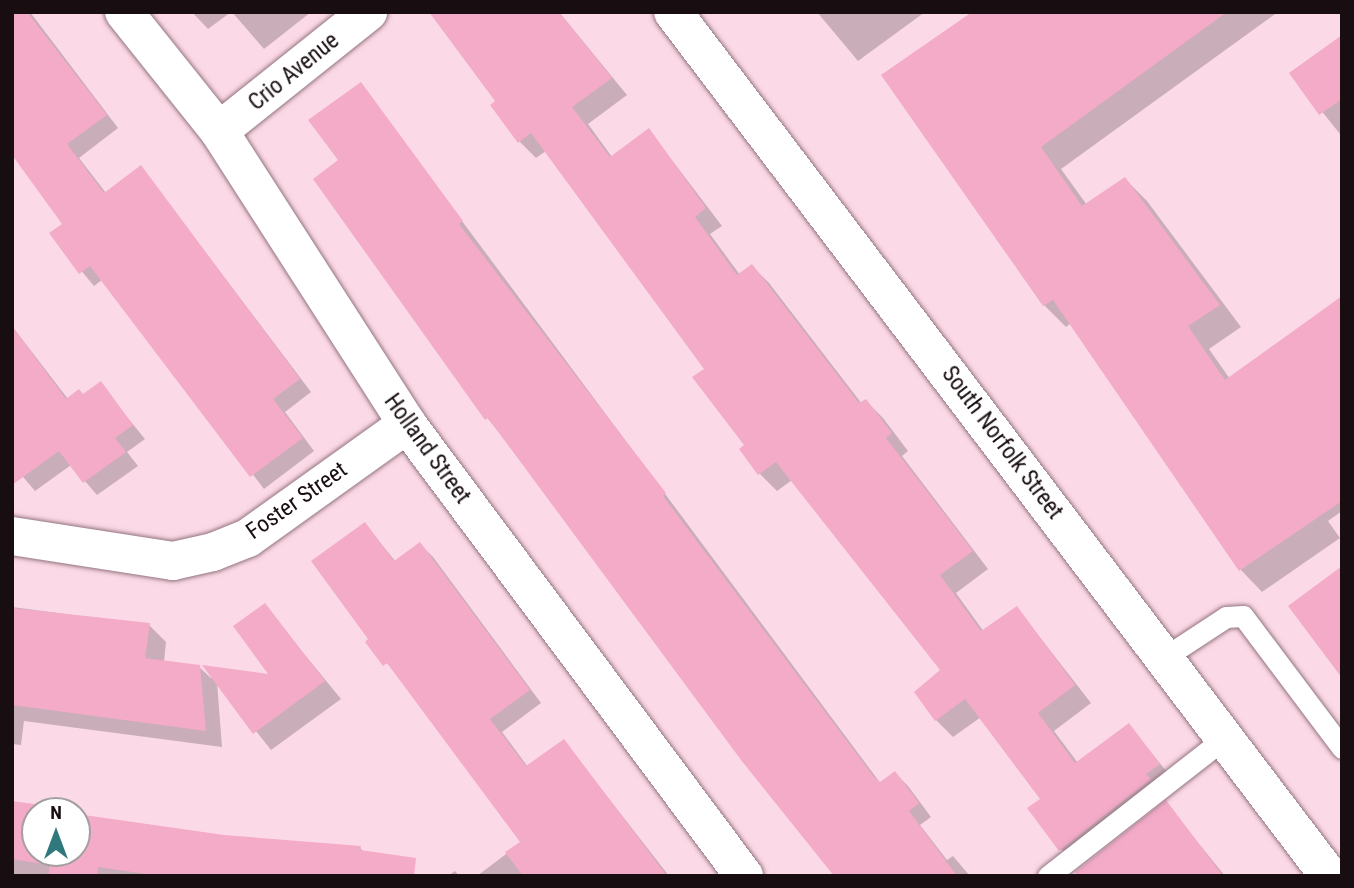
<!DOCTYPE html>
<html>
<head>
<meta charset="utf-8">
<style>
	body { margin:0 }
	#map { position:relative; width:1354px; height:888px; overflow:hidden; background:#fcd9e6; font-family:"Roboto Condensed",sans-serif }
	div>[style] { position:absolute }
	.shadow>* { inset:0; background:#0003 }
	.building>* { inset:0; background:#f3abc8 }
	.roads { filter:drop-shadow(0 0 2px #937580) drop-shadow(0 0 2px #937580) }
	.lane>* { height:21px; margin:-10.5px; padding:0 10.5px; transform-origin:10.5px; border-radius:10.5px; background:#fff }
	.street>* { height:38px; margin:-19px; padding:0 19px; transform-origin:19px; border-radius:19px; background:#fff }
	.secondary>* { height:38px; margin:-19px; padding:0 19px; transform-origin:19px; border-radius:19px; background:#fff }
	span { translate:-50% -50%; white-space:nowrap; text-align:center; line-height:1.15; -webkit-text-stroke:5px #fff; paint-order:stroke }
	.street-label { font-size:23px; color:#180d11 }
	.frame { position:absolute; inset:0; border:14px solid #180d11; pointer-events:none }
	.north { position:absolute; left:21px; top:797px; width:70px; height:70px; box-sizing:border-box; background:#fff; border:2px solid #a39ea0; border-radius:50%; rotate:0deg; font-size:19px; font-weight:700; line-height:28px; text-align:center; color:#180d11 }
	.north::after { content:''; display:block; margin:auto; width:24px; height:32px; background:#2f787e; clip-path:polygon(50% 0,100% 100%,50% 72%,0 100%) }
</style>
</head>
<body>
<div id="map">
	<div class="shadow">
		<div style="clip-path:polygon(12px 12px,30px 12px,118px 128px,79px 158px,106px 193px,141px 167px,311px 392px,285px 412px,314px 451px,264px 489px,103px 279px,94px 286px,51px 234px,65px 224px)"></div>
		<div style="clip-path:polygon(192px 12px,231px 12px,208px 29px)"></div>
		<div style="clip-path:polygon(232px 12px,311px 12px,264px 49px)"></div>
		<div style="clip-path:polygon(541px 12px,559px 12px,627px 95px,588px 124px,612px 157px,649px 130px,722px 226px,710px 234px,740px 275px,752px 266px,769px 283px,862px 404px,866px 401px,883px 418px,908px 451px,902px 456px,988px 569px,956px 593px,984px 632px,1017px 608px,1091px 703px,1054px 731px,1078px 763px,1129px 725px,1175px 782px,1077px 866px,1061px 849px,1042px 799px,981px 717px,953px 737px,936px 720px,916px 692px,942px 670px,792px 480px,777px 491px,760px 474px,741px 449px,746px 445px,706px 369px,546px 151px,536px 158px,519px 141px,498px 102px)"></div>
		<div style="clip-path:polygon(817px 12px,925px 12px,858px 61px)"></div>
		<div style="clip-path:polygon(992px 12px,1278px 12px,1061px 169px,1087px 205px,1125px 179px,1147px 201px,1241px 327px,1209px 349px,1230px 379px,1342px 298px,1342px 511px,1328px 521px,1340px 538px,1262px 592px,1241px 570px,1071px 323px,1066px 327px,1044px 305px,884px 75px)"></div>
		<div style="clip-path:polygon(1342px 37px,1342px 133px,1340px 134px,1291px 73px)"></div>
		<div style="clip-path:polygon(360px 84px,881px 784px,895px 773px,908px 786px,931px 817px,920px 825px,947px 860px,953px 856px,970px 876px,836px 876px,576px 530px,455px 377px,341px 161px)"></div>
		<div style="clip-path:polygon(12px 326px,68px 399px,83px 396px,100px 384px,145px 439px,127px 452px,138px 466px,97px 495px,71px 465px,35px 491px,12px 464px)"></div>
		<div style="clip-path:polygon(365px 524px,396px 562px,420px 544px,433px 557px,541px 703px,502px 732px,528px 767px,564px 741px,669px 876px,477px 876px,522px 842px,399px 676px,367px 642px,371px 639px)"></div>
		<div style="clip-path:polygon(264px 605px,341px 699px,271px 750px,217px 682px,222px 747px,24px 721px,21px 745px,12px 744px,12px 607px,149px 625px,166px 642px,164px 662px,199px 667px,211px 678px,272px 676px)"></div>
		<div style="clip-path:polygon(12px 802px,51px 811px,35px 811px,35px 853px,77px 853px,77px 816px,224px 837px,360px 848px,376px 864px,374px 876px,12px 876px)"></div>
		<div style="clip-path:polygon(1166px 803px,1225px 876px,1080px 876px)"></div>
		<div style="clip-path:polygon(455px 871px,459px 876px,448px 876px)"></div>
	</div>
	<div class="building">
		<div style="clip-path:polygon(12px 12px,27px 12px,107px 115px,67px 144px,104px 193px,141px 165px,300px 379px,273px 399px,303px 438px,250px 477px,90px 266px,79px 274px,49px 233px,62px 224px,12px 155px)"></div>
		<div style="clip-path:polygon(429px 12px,559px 12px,612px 78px,572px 107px,610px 157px,649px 128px,706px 208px,695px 217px,737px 275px,752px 264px,859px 403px,866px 399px,892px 433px,886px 438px,973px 551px,940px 575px,981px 631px,1017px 606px,1075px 685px,1038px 713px,1075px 763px,1129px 723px,1160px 764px,1146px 774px,1151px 779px,1059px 851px,1027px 808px,1040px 799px,965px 699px,935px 721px,914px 692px,940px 670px,776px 462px,758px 475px,739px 449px,744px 445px,692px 377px,704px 369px,531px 133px,518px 143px,490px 105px,495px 101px)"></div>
		<div style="clip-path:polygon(972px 12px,1227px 12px,1041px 147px,1082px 206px,1125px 177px,1220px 305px,1188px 326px,1225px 380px,1342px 296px,1342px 501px,1239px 571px,1053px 300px,1043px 306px,881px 75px)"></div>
		<div style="clip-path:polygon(1342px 35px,1342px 99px,1319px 115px,1289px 73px)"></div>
		<div style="clip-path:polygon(361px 82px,463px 221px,459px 224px,666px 493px,663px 496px,874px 777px,880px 782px,895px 771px,919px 803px,909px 811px,957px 876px,834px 876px,741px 760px,488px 418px,485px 420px,313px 179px,338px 160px,308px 120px)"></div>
		<div style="clip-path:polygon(12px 326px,66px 399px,79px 389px,83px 394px,101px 381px,133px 425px,115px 438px,126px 452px,83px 483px,59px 451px,12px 485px)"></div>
		<div style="clip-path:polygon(365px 522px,394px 561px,420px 542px,530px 690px,490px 719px,526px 766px,564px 739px,667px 876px,523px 876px,505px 852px,520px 842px,387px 663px,383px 666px,365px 642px,368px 639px,311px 561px)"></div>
		<div style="clip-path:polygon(1342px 566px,1342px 678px,1288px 606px)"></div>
		<div style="clip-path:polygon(265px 603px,325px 681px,253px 734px,202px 665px,268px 674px,233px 626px)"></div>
		<div style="clip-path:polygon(12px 608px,150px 623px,145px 658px,200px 665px,206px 731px,12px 705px)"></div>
		<div style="clip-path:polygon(1166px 800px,1223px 876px,1078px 876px,1075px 872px)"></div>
		<div style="clip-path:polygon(12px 801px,49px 806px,53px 811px,35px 811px,35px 853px,77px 853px,77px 814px,224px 835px,361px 846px,360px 850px,416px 858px,414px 876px,160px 876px,98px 867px,97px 876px,48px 876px,50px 865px,12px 859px)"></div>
	</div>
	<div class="roads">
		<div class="lane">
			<div style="left:1165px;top:657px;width:73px;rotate:-33.3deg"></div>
			<div style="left:1226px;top:617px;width:17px;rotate:-3deg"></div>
			<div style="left:1243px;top:616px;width:165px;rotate:53.1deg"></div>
			<div style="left:1048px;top:876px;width:226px;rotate:-38deg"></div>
		</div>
		<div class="street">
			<div style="left:124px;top:12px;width:152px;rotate:51.4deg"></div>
			<div style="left:219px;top:131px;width:348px;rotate:57.3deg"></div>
			<div style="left:407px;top:424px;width:564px;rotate:53.29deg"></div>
			<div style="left:219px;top:131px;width:191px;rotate:-38.6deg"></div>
			<div style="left:12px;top:536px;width:163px;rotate:8.8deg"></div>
			<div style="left:173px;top:561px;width:41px;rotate:-12.7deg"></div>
			<div style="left:213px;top:552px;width:38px;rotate:-22deg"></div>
			<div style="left:248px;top:538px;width:196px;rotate:-35.6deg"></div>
		</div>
		<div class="secondary">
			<div style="left:673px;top:12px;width:1085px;rotate:52.79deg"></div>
		</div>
	</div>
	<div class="street-label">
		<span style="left:294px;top:72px;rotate:-39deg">Crio Avenue</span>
		<span style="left:1002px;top:443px;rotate:53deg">South Norfolk Street</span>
		<span style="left:427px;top:449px;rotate:54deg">Holland Street</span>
		<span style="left:297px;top:501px;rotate:-35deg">Foster Street</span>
	</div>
	<div class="frame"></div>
	<div class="north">N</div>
</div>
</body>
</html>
